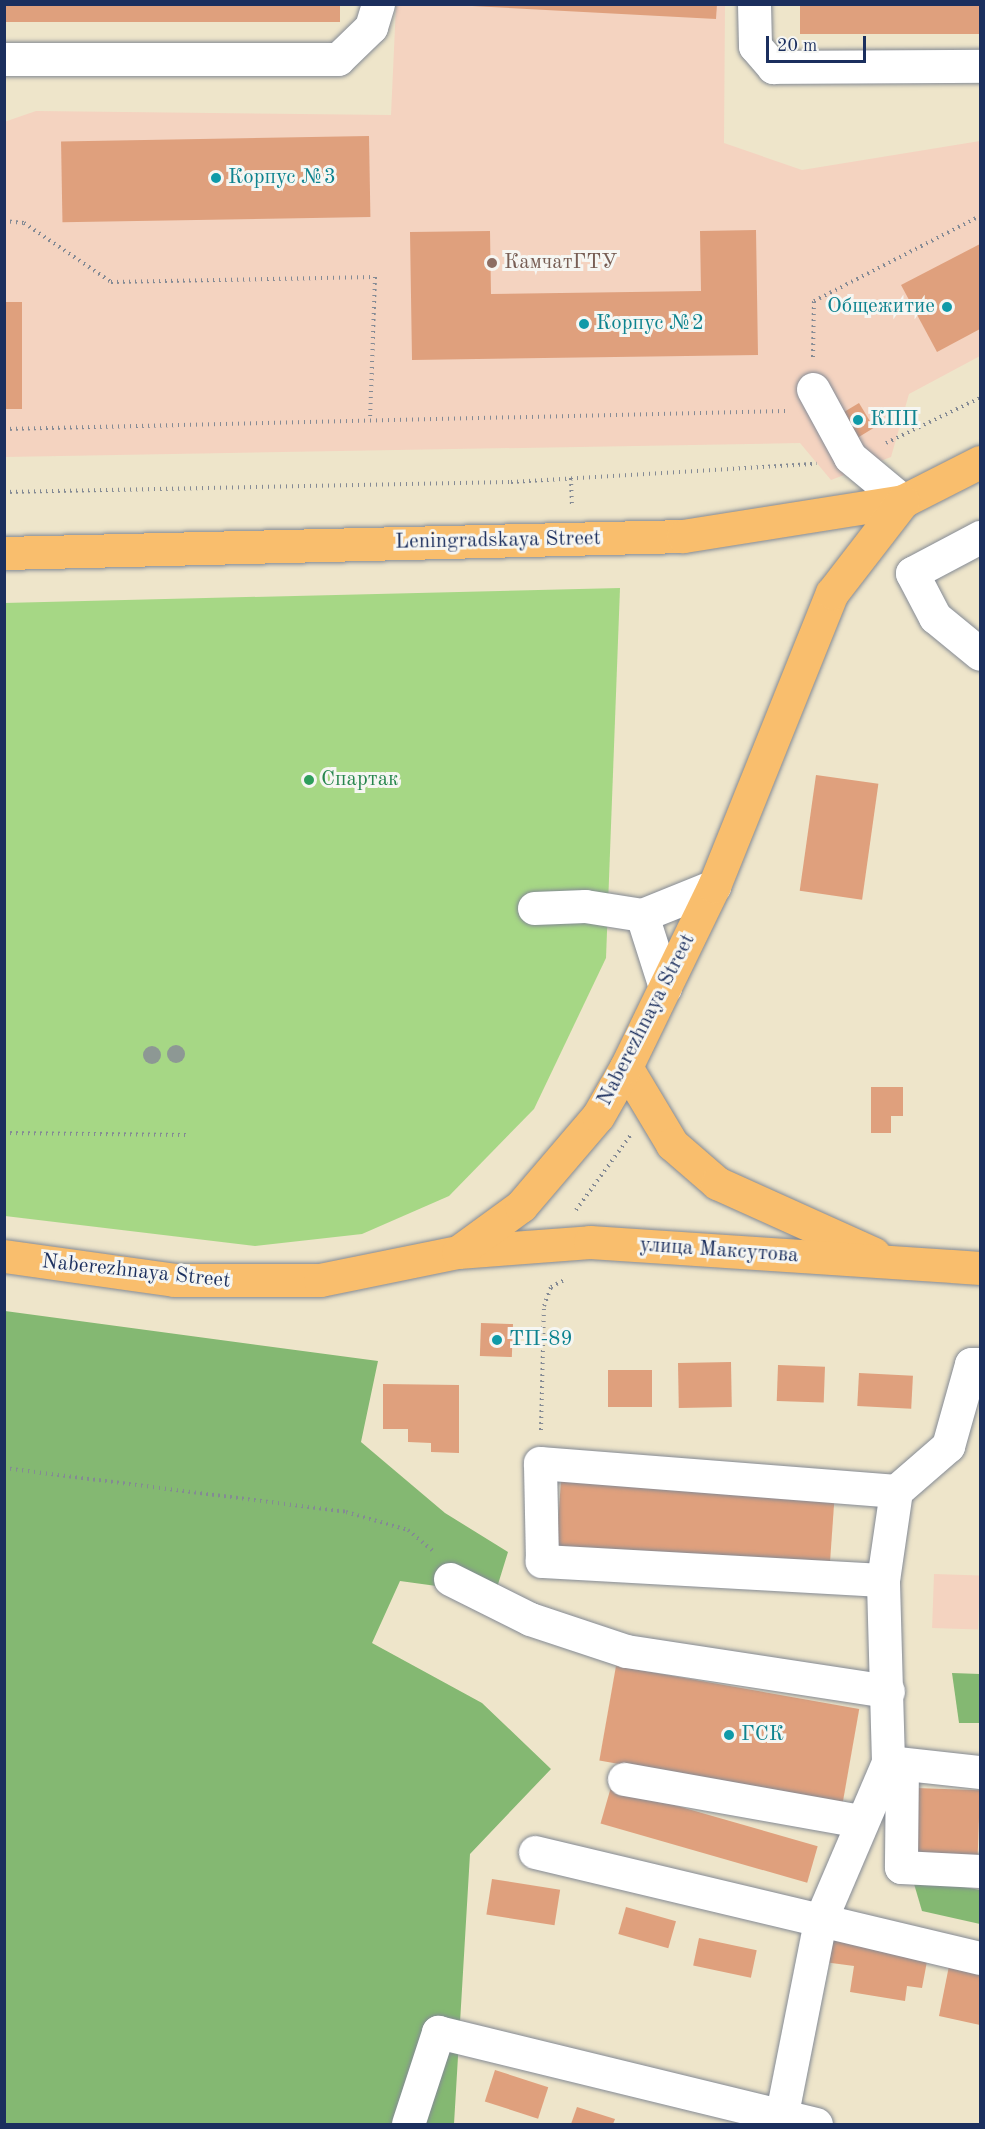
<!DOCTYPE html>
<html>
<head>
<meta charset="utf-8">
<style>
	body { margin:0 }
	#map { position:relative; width:985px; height:2129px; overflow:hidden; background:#eee5ca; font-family:"Old Standard TT",serif }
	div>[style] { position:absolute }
	.built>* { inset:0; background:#f4d3c0; transform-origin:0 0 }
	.green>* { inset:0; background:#a6d785 }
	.forest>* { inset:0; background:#84b872 }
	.building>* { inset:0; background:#dfa07d; transform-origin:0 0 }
	.path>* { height:4px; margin-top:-2px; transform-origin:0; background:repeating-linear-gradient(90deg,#848a94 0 1.5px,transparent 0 6px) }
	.roads { filter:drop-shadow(0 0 2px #848a94) drop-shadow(0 0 2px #848a94) }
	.minor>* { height:33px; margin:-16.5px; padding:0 16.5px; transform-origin:16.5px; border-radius:16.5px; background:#fff }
	.major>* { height:33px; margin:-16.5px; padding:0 16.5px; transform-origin:16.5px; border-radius:16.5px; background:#f9be6d }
	.trees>* { width:18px; height:18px; margin:-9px; border-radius:50%; background:#8d9894 }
	.dots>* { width:16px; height:16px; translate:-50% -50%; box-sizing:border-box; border:3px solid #f6f6f2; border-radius:50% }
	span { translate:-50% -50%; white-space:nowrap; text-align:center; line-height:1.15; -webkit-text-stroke:6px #f6f6f2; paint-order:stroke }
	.culture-label { font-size:21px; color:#0d838f }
	.left { translate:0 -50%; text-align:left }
	.right { translate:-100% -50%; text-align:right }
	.education-label { font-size:21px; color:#785e54 }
	.street-label { font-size:21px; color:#1b2f5e }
	.leisure-label { font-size:21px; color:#27864d }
	.frame { position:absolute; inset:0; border:6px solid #1b2f5e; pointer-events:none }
	.scale { position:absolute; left:766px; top:36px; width:100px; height:27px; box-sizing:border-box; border:3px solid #1b2f5e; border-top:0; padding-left:8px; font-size:18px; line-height:21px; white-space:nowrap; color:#1b2f5e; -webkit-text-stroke:4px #f6f6f2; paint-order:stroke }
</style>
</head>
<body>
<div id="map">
	<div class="built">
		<div style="clip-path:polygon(396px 5px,725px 5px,724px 143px,802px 170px,980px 141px,980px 356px,909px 394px,891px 457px,831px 480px,800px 443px,5px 457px,4px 122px,36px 111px,391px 115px)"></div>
		<div style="left:934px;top:1574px;width:46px;height:54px;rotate:2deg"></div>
	</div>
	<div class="green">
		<div style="clip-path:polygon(620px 588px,606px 958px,534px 1109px,449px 1196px,362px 1234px,255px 1246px,5px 1216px,4px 603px)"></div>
	</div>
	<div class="forest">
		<div style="clip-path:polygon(5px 1311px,378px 1361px,361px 1442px,445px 1513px,508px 1552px,495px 1594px,400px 1581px,372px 1643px,482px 1703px,551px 1769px,470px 1854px,454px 2124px,5px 2124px)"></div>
		<div style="clip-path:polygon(952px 1673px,980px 1674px,980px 1723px,959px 1723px)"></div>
		<div style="clip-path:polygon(912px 1877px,980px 1890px,980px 1924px,922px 1911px)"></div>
	</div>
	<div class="building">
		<div style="left:4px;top:4px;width:336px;height:18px"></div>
		<div style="clip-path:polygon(434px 4px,717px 4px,716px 19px)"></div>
		<div style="left:800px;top:4px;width:180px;height:30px"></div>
		<div style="left:369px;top:136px;width:81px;height:308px;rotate:89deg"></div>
		<div style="clip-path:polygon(756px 230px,758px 355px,412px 360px,410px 232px,490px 231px,491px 294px,701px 291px,700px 231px)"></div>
		<div style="clip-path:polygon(980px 244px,980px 329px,937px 352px,901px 285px)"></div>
		<div style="left:4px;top:302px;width:18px;height:107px"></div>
		<div style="left:859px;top:403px;width:29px;height:18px;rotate:59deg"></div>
		<div style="left:816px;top:775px;width:63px;height:117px;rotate:8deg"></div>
		<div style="clip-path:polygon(871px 1087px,903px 1087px,903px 1116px,891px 1116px,891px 1133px,871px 1133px)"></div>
		<div style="left:481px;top:1323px;width:32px;height:33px;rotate:2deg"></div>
		<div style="left:731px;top:1362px;width:45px;height:53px;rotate:89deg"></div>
		<div style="left:778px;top:1365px;width:47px;height:36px;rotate:2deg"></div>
		<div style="left:652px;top:1370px;width:37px;height:44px;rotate:90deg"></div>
		<div style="left:859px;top:1373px;width:54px;height:33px;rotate:3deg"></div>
		<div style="clip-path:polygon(383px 1384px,459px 1385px,459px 1453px,431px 1452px,431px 1443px,408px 1442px,408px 1429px,383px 1429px)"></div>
		<div style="left:561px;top:1481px;width:274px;height:68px;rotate:4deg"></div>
		<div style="left:616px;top:1666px;width:247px;height:96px;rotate:10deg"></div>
		<div style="left:611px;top:1787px;width:215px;height:38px;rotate:16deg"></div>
		<div style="left:916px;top:1788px;width:64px;height:66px;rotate:2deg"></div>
		<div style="left:492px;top:1879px;width:69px;height:36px;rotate:9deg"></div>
		<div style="left:626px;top:1907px;width:52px;height:28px;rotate:16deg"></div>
		<div style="left:699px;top:1938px;width:59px;height:28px;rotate:12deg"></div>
		<div style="clip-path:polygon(828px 1938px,928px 1956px,922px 1988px,907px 1986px,905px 2001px,850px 1992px,854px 1966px,824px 1962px)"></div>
		<div style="clip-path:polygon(950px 1961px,980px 1968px,980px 2025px,939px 2016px)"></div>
		<div style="left:495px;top:2070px;width:56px;height:33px;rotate:18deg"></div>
		<div style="clip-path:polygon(577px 2107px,615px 2119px,613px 2124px,571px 2124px)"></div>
	</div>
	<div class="path">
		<div style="left:4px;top:221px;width:20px;rotate:6deg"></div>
		<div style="left:24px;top:223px;width:105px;rotate:34.1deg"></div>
		<div style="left:111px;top:282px;width:264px;rotate:-1.1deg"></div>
		<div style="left:375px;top:277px;width:143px;rotate:92deg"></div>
		<div style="left:813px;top:357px;width:56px;rotate:-89deg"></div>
		<div style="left:814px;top:301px;width:186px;rotate:-27.1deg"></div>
		<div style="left:4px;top:429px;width:783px;rotate:-1.32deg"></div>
		<div style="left:886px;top:443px;width:104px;rotate:-25.6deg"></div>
		<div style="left:571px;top:478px;width:27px;rotate:88deg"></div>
		<div style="left:4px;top:492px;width:507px;rotate:-1.13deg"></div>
		<div style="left:511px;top:482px;width:306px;rotate:-3.4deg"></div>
		<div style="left:4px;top:1133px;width:182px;rotate:0.6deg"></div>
		<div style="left:576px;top:1210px;width:92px;rotate:-53.9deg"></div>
		<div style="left:541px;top:1430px;width:124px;rotate:-88.6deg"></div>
		<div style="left:544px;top:1306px;width:20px;rotate:-70deg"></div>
		<div style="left:551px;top:1287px;width:17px;rotate:-28deg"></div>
		<div style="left:4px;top:1468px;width:345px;rotate:7.3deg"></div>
		<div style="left:346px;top:1512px;width:65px;rotate:16.2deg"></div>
		<div style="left:408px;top:1530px;width:34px;rotate:40deg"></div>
	</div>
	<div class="roads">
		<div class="minor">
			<div style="left:754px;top:4px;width:42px;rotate:88.6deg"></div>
			<div style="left:755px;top:46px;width:28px;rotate:49deg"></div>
			<div style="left:773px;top:67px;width:207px;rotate:-0.3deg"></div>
			<div style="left:4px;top:59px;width:334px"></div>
			<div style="left:338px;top:59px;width:46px;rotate:-44.1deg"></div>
			<div style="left:371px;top:27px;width:24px;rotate:-73deg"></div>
			<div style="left:813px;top:389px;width:77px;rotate:61.4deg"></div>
			<div style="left:850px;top:457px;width:69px;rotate:39.7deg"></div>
			<div style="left:980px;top:537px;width:77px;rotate:152.1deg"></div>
			<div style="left:912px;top:573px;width:50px;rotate:62.4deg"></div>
			<div style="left:935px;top:617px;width:58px;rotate:39.4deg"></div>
			<div style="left:534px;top:908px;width:51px;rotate:-2.2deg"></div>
			<div style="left:585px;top:906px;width:58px;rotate:9deg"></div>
			<div style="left:642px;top:915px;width:78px;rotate:-21.9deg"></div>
			<div style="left:642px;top:915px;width:76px;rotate:72.3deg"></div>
			<div style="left:450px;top:1579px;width:89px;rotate:26.6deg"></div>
			<div style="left:530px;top:1619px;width:101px;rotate:18.4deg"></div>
			<div style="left:626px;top:1651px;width:265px;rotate:8.7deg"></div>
			<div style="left:883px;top:1580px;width:342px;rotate:-176.8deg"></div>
			<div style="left:542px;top:1561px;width:98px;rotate:-91.2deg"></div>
			<div style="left:540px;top:1463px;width:357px;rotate:4.5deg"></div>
			<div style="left:888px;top:1762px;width:93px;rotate:6.2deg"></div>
			<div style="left:902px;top:1764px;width:103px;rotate:90.6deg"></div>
			<div style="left:901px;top:1867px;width:79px;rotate:2.9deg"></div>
			<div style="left:624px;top:1779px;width:239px;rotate:10.1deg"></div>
			<div style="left:535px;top:1852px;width:457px;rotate:13.4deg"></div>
			<div style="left:781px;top:2118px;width:201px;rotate:-78.8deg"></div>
			<div style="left:820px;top:1921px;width:173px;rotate:-66.8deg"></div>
			<div style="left:888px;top:1762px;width:182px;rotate:-91.6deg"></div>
			<div style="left:883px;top:1580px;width:90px;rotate:-81.7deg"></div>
			<div style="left:896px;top:1491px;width:69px;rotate:-40.9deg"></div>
			<div style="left:948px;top:1446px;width:85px;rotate:-74.3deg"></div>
			<div style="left:971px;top:1364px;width:9px"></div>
			<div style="left:408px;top:2124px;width:97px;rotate:-71.9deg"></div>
			<div style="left:438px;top:2032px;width:389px;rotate:13.7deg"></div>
		</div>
		<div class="major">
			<div style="left:4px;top:553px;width:679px;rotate:-1.43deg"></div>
			<div style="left:683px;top:536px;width:223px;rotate:-9deg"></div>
			<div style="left:903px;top:501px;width:86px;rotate:-26.9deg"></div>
			<div style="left:626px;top:1067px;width:90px;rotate:59.1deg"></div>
			<div style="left:672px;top:1144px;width:60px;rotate:40.9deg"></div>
			<div style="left:717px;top:1183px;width:172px;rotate:24.3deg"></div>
			<div style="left:458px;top:1252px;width:132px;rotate:-4.3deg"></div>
			<div style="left:590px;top:1242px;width:391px;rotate:3.8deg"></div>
			<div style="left:4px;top:1256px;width:172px;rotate:8deg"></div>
			<div style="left:174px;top:1280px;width:146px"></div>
			<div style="left:320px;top:1280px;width:141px;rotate:-11.5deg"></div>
			<div style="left:458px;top:1252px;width:78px;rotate:-36.1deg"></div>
			<div style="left:521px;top:1206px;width:118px;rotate:-49.5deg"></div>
			<div style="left:598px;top:1116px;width:56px;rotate:-60.3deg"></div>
			<div style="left:626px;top:1067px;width:201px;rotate:-64.1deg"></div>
			<div style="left:714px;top:886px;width:316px;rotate:-68.1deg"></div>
			<div style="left:832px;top:593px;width:116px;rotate:-52.3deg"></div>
		</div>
	</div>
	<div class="trees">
		<div style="left:176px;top:1054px"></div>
		<div style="left:152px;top:1055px"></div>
	</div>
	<div class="dots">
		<div style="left:216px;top:178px;background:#0f9aa8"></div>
		<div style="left:492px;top:263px;background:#8d6e63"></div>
		<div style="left:947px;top:307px;background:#0f9aa8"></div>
		<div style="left:584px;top:324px;background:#0f9aa8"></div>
		<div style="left:858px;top:420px;background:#0f9aa8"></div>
		<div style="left:309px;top:780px;background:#2e9e5b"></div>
		<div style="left:497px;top:1340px;background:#0f9aa8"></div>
		<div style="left:729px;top:1735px;background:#0f9aa8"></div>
	</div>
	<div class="culture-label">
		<span class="left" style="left:228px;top:178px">Корпус №3</span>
		<span class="right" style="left:935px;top:307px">Общежитие</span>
		<span class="left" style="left:596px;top:324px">Корпус №2</span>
		<span class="left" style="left:870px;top:420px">КПП</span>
		<span class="left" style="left:509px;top:1340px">ТП-89</span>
		<span class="left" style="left:741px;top:1735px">ГСК</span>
	</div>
	<div class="education-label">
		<span class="left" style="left:504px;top:263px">КамчатГТУ</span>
	</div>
	<div class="street-label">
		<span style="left:498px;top:541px;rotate:-1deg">Leningradskaya Street</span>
		<span style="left:647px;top:1020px;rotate:-63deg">Naberezhnaya Street</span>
		<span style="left:719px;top:1251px;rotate:4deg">улица Максутова</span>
		<span style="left:136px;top:1272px;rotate:6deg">Naberezhnaya Street</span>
	</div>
	<div class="leisure-label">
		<span class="left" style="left:321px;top:780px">Спартак</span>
	</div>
	<div class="frame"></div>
	<div class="scale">20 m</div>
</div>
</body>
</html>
